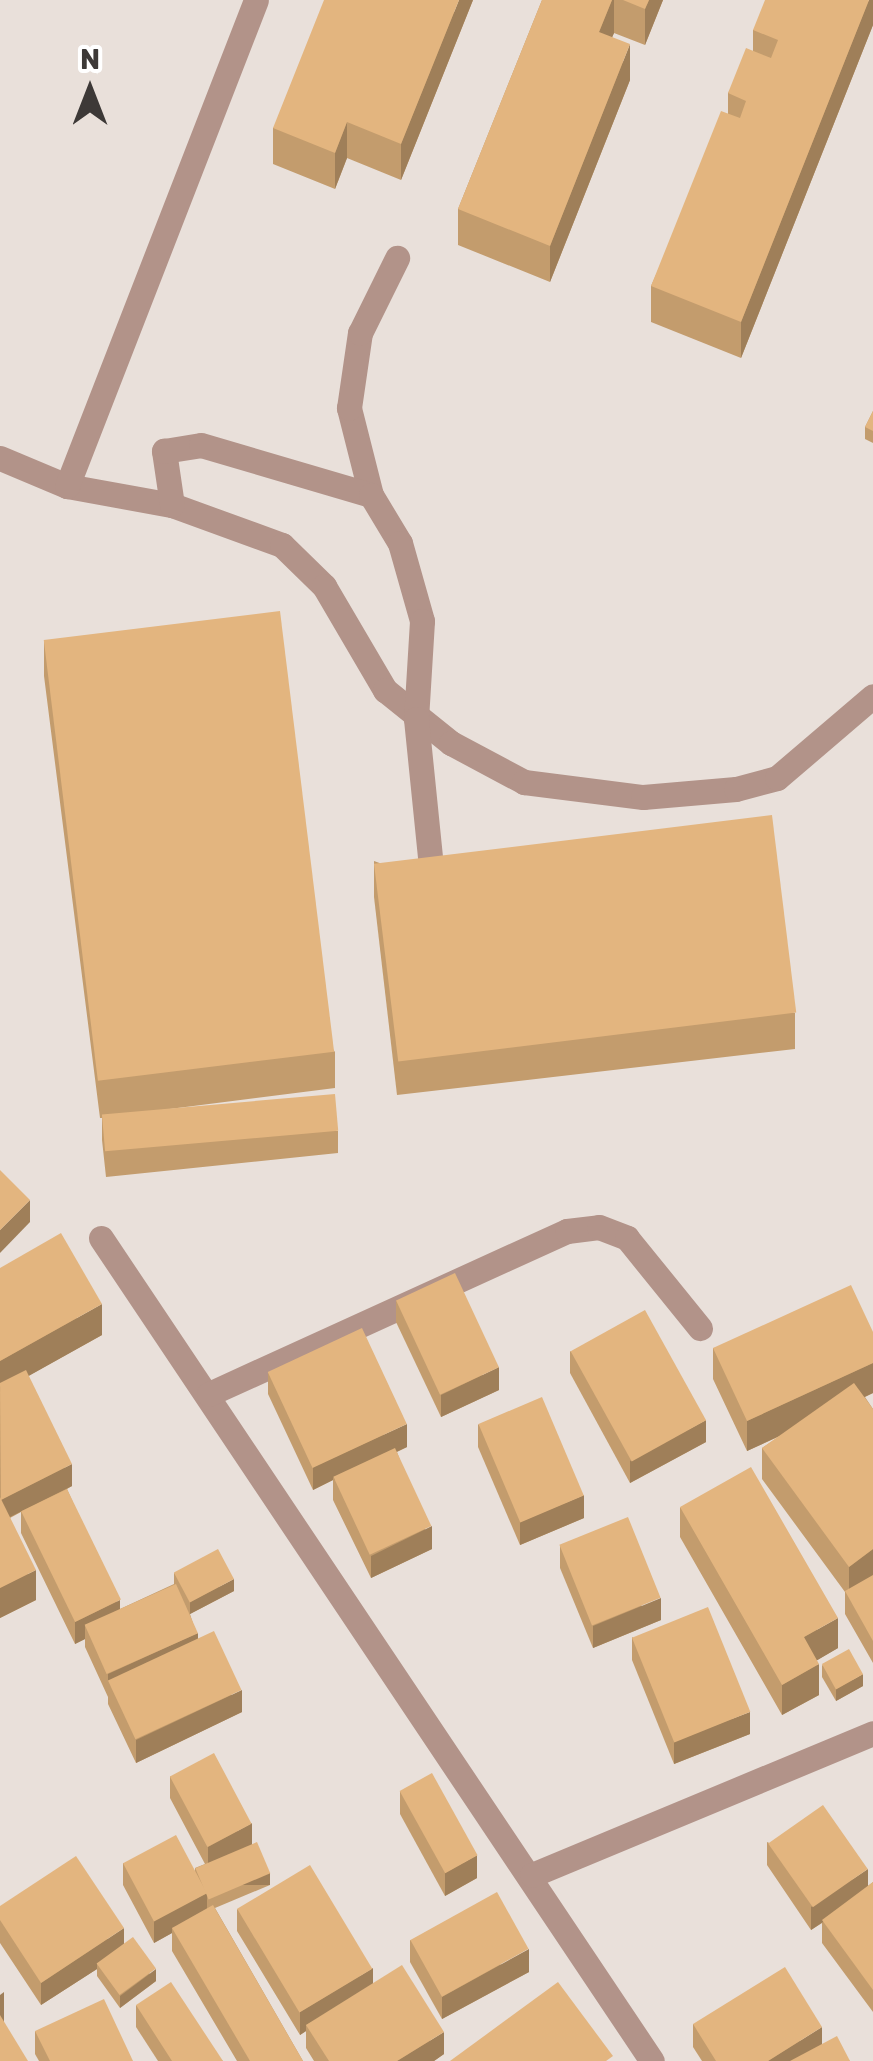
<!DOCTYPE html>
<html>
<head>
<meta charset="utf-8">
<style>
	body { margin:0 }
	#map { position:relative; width:873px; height:2061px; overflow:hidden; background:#e9e0da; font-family:Rubik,sans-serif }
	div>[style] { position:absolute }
	.lane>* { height:25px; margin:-12.5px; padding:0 12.5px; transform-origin:12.5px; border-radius:12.5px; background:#b29389 }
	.street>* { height:25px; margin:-12.5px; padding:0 12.5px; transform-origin:12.5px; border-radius:12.5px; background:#b29389 }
	.wall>* { inset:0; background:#c39c6d }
	.shaded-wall>* { inset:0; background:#9f7f59; transform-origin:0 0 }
	.building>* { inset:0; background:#e3b57f; transform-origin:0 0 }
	span { translate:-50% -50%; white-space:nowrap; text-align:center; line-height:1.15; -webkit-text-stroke:10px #fff; paint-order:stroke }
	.north { position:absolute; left:40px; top:40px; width:100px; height:100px; -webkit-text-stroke:8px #fff; paint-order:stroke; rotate:0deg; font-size:28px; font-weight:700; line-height:40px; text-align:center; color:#3d3937 }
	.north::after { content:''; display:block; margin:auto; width:35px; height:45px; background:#3d3937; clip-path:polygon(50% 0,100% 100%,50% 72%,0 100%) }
</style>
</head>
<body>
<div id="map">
	<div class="lane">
		<div style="left:67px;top:486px;width:107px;rotate:10.3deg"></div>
		<div style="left:172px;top:505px;width:117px;rotate:20deg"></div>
		<div style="left:282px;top:545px;width:59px;rotate:44.3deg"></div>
		<div style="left:324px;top:586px;width:121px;rotate:59.6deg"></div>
		<div style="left:385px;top:690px;width:85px;rotate:38.8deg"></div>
		<div style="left:451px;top:743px;width:83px;rotate:28.1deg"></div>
		<div style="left:524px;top:782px;width:120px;rotate:7.2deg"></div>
		<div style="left:643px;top:797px;width:93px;rotate:-4.9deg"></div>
		<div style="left:736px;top:789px;width:42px;rotate:-15deg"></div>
		<div style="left:777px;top:778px;width:126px;rotate:-40.5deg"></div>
		<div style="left:371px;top:495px;width:90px;rotate:-104.2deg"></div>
		<div style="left:349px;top:408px;width:76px;rotate:-81.7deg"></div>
		<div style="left:360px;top:333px;width:84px;rotate:-63.7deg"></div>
		<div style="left:172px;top:505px;width:55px;rotate:-98.4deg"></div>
		<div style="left:164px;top:451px;width:37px;rotate:-9deg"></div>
		<div style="left:201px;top:445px;width:177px;rotate:16.4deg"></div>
		<div style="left:371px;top:495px;width:56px;rotate:58.9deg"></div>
		<div style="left:400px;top:543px;width:81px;rotate:74.2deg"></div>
		<div style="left:422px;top:621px;width:98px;rotate:93.5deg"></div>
		<div style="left:416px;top:719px;width:140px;rotate:84.2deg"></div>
	</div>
	<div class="street">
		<div style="left:0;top:458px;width:73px;rotate:22.7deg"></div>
		<div style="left:67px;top:486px;width:521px;rotate:-68.75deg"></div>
		<div style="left:101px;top:1238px;width:990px;rotate:56.2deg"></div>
		<div style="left:209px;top:1394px;width:393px;rotate:-24.5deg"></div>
		<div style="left:567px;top:1231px;width:32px;rotate:-7deg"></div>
		<div style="left:599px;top:1227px;width:30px;rotate:21deg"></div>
		<div style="left:627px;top:1238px;width:116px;rotate:51deg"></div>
		<div style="left:532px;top:1875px;width:369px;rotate:-22.6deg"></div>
	</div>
	<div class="wall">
		<div style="clip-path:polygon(473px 0,401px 180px,347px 158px,335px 189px,273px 164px,273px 128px)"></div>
		<div style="clip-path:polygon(542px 0,663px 0,645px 45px,614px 33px,612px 37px,630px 80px,550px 282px,458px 245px,458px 209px)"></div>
		<div style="clip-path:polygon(873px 0,873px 25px,741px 358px,651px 322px,651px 286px,728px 114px,728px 93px,753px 51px,753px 30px)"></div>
		<div style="clip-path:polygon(873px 411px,873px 443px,865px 439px,865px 427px)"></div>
		<div style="clip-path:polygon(44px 640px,335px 1052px,335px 1088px,107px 1117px,338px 1131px,338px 1153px,106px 1177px,102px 1140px,102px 1118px,100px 1118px,44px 676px)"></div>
		<div style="clip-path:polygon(374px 861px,795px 1013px,795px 1049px,397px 1095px,374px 897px)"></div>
		<div style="clip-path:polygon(0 1268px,102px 1335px,28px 1376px,72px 1486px,67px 1489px,120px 1609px,174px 1584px,174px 1573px,234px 1591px,190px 1614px,198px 1639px,242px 1712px,136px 1763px,108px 1704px,108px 1697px,85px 1647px,85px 1639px,75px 1644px,21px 1533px,21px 1512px,10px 1518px,36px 1600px,0 1618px)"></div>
		<div style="clip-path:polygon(396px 1300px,499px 1390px,441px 1417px,396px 1322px)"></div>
		<div style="clip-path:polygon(873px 1332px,873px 1393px,865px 1397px,873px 1409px,873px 1663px,845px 1614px,845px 1592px,762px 1479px,762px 1448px,780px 1436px,747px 1451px,713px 1379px,713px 1348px)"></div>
		<div style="clip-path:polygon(570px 1351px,706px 1442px,630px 1483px,570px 1373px)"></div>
		<div style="clip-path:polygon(268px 1372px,407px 1447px,397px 1452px,432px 1549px,371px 1578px,333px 1500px,333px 1480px,313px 1490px,268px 1394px)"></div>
		<div style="clip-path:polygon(478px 1424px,584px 1518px,520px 1545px,478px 1447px)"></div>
		<div style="clip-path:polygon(680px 1507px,838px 1648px,817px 1660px,819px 1695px,782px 1715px,680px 1537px)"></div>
		<div style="clip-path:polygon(560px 1545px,661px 1620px,593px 1648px,560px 1568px)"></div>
		<div style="clip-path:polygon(632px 1637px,750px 1734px,674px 1764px,632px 1660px)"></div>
		<div style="clip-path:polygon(822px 1665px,863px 1686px,836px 1701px,822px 1677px)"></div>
		<div style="clip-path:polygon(170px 1776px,252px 1844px,270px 1885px,215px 1908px,303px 2061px,237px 2061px,172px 1951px,172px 1933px,154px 1943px,123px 1885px,123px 1863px,195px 1872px,195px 1868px,205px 1864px,170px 1798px)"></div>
		<div style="clip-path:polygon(400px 1791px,477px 1878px,445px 1896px,400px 1814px)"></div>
		<div style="clip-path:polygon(767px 1842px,868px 1886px,873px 1882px,873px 2012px,822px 1943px,822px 1923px,811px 1930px,767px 1865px)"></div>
		<div style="clip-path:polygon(0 1906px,124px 1944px,156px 1981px,120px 2008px,97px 1976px,97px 1969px,41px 2005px,0 1943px)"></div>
		<div style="clip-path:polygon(237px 1909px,373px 1984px,444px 2054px,434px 2061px,314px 2061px,306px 2048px,306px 2031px,300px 2035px,237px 1931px)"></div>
		<div style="clip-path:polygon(410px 1940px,529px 1972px,442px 2019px,410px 1962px)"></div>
		<div style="clip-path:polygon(136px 2005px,223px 2061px,158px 2061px,136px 2027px)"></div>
		<div style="clip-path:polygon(693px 2024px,822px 2044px,850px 2061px,702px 2061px,693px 2047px)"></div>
		<div style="clip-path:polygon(35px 2031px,133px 2061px,39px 2061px,35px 2054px)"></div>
	</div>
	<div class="shaded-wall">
		<div style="clip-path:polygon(459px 0,473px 0,401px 180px,401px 144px)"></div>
		<div style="clip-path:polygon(612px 0,614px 0,614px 33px,599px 68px,599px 32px)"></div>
		<div style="clip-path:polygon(649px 0,663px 0,645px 45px,645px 9px)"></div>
		<div style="clip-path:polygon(869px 0,873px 0,873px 25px,741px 358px,741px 322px)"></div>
		<div style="clip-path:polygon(630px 44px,630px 80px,550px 282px,550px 246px)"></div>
		<div style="clip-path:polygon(347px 122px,347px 158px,335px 189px,335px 153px)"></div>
		<div style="clip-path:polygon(30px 1200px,30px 1222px,0 1253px,0 1230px)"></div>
		<div style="clip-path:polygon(102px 1304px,102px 1335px,0 1392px,0 1361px)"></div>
		<div style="clip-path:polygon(873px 1363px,873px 1393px,747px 1451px,747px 1421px)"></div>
		<div style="clip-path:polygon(499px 1367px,499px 1390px,441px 1417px,441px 1395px)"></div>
		<div style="clip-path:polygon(706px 1420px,706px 1442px,630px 1483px,630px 1461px)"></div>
		<div style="clip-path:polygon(407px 1424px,407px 1447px,335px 1480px,333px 1477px,333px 1480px,313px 1490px,313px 1467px)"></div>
		<div style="clip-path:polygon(72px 1464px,72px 1486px,0 1522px,0 1500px)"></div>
		<div style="clip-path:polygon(584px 1495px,584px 1518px,520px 1545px,520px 1522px)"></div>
		<div style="clip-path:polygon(432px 1526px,432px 1549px,371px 1578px,371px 1556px)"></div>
		<div style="clip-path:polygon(873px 1549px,873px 1580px,849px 1597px,849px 1567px)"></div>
		<div style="clip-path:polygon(36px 1570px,36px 1600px,0 1618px,0 1588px)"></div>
		<div style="clip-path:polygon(234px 1579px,234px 1591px,190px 1614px,190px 1602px)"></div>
		<div style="clip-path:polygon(661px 1598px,661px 1620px,593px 1648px,593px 1626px)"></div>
		<div style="clip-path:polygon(120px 1600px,120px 1623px,85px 1625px,85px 1639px,75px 1644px,75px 1622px)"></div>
		<div style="clip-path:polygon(838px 1618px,838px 1648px,804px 1668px,804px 1637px)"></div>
		<div style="clip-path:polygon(198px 1633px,198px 1655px,108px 1681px,108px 1697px,108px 1674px)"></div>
		<div style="clip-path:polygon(819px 1664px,819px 1695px,782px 1715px,782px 1685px)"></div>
		<div style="clip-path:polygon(863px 1674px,863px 1686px,836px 1701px,836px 1689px)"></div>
		<div style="clip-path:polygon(242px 1690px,242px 1712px,136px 1763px,136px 1740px)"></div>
		<div style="clip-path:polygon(750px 1712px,750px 1734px,674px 1764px,674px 1741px)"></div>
		<div style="clip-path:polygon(252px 1823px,252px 1846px,208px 1870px,208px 1847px)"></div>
		<div style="clip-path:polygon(477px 1855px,477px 1878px,445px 1896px,445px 1873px)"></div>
		<div style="clip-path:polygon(868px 1869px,868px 1892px,811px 1930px,811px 1907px)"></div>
		<div style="left:270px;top:1873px;width:12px;height:66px;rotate:90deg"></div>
		<div style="clip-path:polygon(207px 1893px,207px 1916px,172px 1928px,172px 1933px,154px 1943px,154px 1920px)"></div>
		<div style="clip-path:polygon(124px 1928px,124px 1951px,97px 1964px,97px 1969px,41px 2005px,41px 1983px)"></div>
		<div style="clip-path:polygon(529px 1949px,529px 1972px,442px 2019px,442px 1997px)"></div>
		<div style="clip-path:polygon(373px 1968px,373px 1990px,306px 2025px,306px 2031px,300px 2035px,300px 2012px)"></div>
		<div style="clip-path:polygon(156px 1969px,156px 1981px,120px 2008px,120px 1996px)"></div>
		<div style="clip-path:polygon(4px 1992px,4px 2022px,0 2025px,0 1995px)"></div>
		<div style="clip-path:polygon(822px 2027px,822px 2049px,804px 2061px,768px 2061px)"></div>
		<div style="clip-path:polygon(444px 2032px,444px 2054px,434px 2061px,397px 2061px)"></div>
	</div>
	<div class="building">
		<div style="clip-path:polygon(324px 0,459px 0,401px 144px,347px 122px,335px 153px,273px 128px)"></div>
		<div style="clip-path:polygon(542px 0,612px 0,599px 32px,630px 44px,550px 246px,458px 209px)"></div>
		<div style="clip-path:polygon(623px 0,649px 0,645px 9px)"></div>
		<div style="clip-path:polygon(765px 0,869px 0,741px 322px,651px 286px,721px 111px,740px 118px,746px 101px,728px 93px,746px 48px,771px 58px,778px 40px,753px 30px)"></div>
		<div style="clip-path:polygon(873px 411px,873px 431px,865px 427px)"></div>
		<div style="left:280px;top:611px;width:444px;height:238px;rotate:83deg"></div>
		<div style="left:772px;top:815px;width:199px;height:401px;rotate:83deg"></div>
		<div style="left:335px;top:1094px;width:37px;height:234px;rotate:85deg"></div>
		<div style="clip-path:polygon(0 1170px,30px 1200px,0 1230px)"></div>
		<div style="clip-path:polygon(61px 1233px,102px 1304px,0 1361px,0 1268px)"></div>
		<div style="left:455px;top:1273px;width:104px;height:65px;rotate:65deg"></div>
		<div style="clip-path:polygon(851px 1285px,873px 1332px,873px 1363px,747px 1421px,713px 1348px)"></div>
		<div style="left:645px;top:1310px;width:126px;height:85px;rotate:61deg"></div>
		<div style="left:362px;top:1328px;width:106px;height:104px;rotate:65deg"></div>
		<div style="clip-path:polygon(26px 1370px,72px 1464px,1px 1500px,0 1383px)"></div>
		<div style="clip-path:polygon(854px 1383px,873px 1409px,873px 1549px,849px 1567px,762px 1448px)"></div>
		<div style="left:542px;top:1397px;width:107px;height:69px;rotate:67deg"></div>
		<div style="left:395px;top:1448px;width:86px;height:68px;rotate:65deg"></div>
		<div style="clip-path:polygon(751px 1467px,838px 1618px,804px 1637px,819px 1664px,782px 1685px,680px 1507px)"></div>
		<div style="left:67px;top:1489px;width:123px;height:51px;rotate:64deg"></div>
		<div style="clip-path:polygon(0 1497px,36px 1570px,0 1588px)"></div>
		<div style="left:628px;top:1517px;width:87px;height:74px;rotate:68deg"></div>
		<div style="left:218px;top:1549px;width:34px;height:50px;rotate:62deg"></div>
		<div style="clip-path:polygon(873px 1575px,873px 1641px,845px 1591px)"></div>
		<div style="left:176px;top:1584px;width:54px;height:100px;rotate:66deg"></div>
		<div style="left:708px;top:1607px;width:113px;height:82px;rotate:68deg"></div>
		<div style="left:214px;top:1631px;width:65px;height:117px;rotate:65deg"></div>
		<div style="left:849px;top:1649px;width:29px;height:31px;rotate:61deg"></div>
		<div style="left:214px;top:1753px;width:80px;height:50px;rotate:62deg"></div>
		<div style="left:432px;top:1773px;width:94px;height:37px;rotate:61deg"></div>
		<div style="left:823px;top:1805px;width:78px;height:67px;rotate:55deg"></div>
		<div style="left:176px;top:1835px;width:66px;height:60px;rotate:62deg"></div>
		<div style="left:257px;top:1842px;width:34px;height:67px;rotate:67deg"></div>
		<div style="clip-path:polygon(76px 1856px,124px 1928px,41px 1983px,0 1920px,0 1906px)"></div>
		<div style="left:310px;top:1865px;width:121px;height:85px;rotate:59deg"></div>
		<div style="clip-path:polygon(873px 1882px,873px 1990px,822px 1920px)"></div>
		<div style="left:497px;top:1892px;width:65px;height:99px;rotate:61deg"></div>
		<div style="clip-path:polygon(213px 1905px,303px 2061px,250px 2061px,172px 1928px)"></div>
		<div style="left:133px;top:1937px;width:39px;height:45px;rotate:54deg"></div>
		<div style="clip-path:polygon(402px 1965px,444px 2032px,397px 2061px,329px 2061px,306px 2025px)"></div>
		<div style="clip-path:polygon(785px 1967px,822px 2027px,768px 2061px,716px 2061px,693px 2024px)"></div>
		<div style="clip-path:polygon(171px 1982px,223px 2061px,172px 2061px,136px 2005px)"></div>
		<div style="clip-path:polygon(558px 1982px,613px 2056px,606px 2061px,450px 2061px)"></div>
		<div style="clip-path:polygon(104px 1999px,133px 2061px,50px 2061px,35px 2031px)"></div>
		<div style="clip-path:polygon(0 2015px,28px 2061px,0 2061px)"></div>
		<div style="clip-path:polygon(837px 2036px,850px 2061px,790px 2061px)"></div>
	</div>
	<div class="north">N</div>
</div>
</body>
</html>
